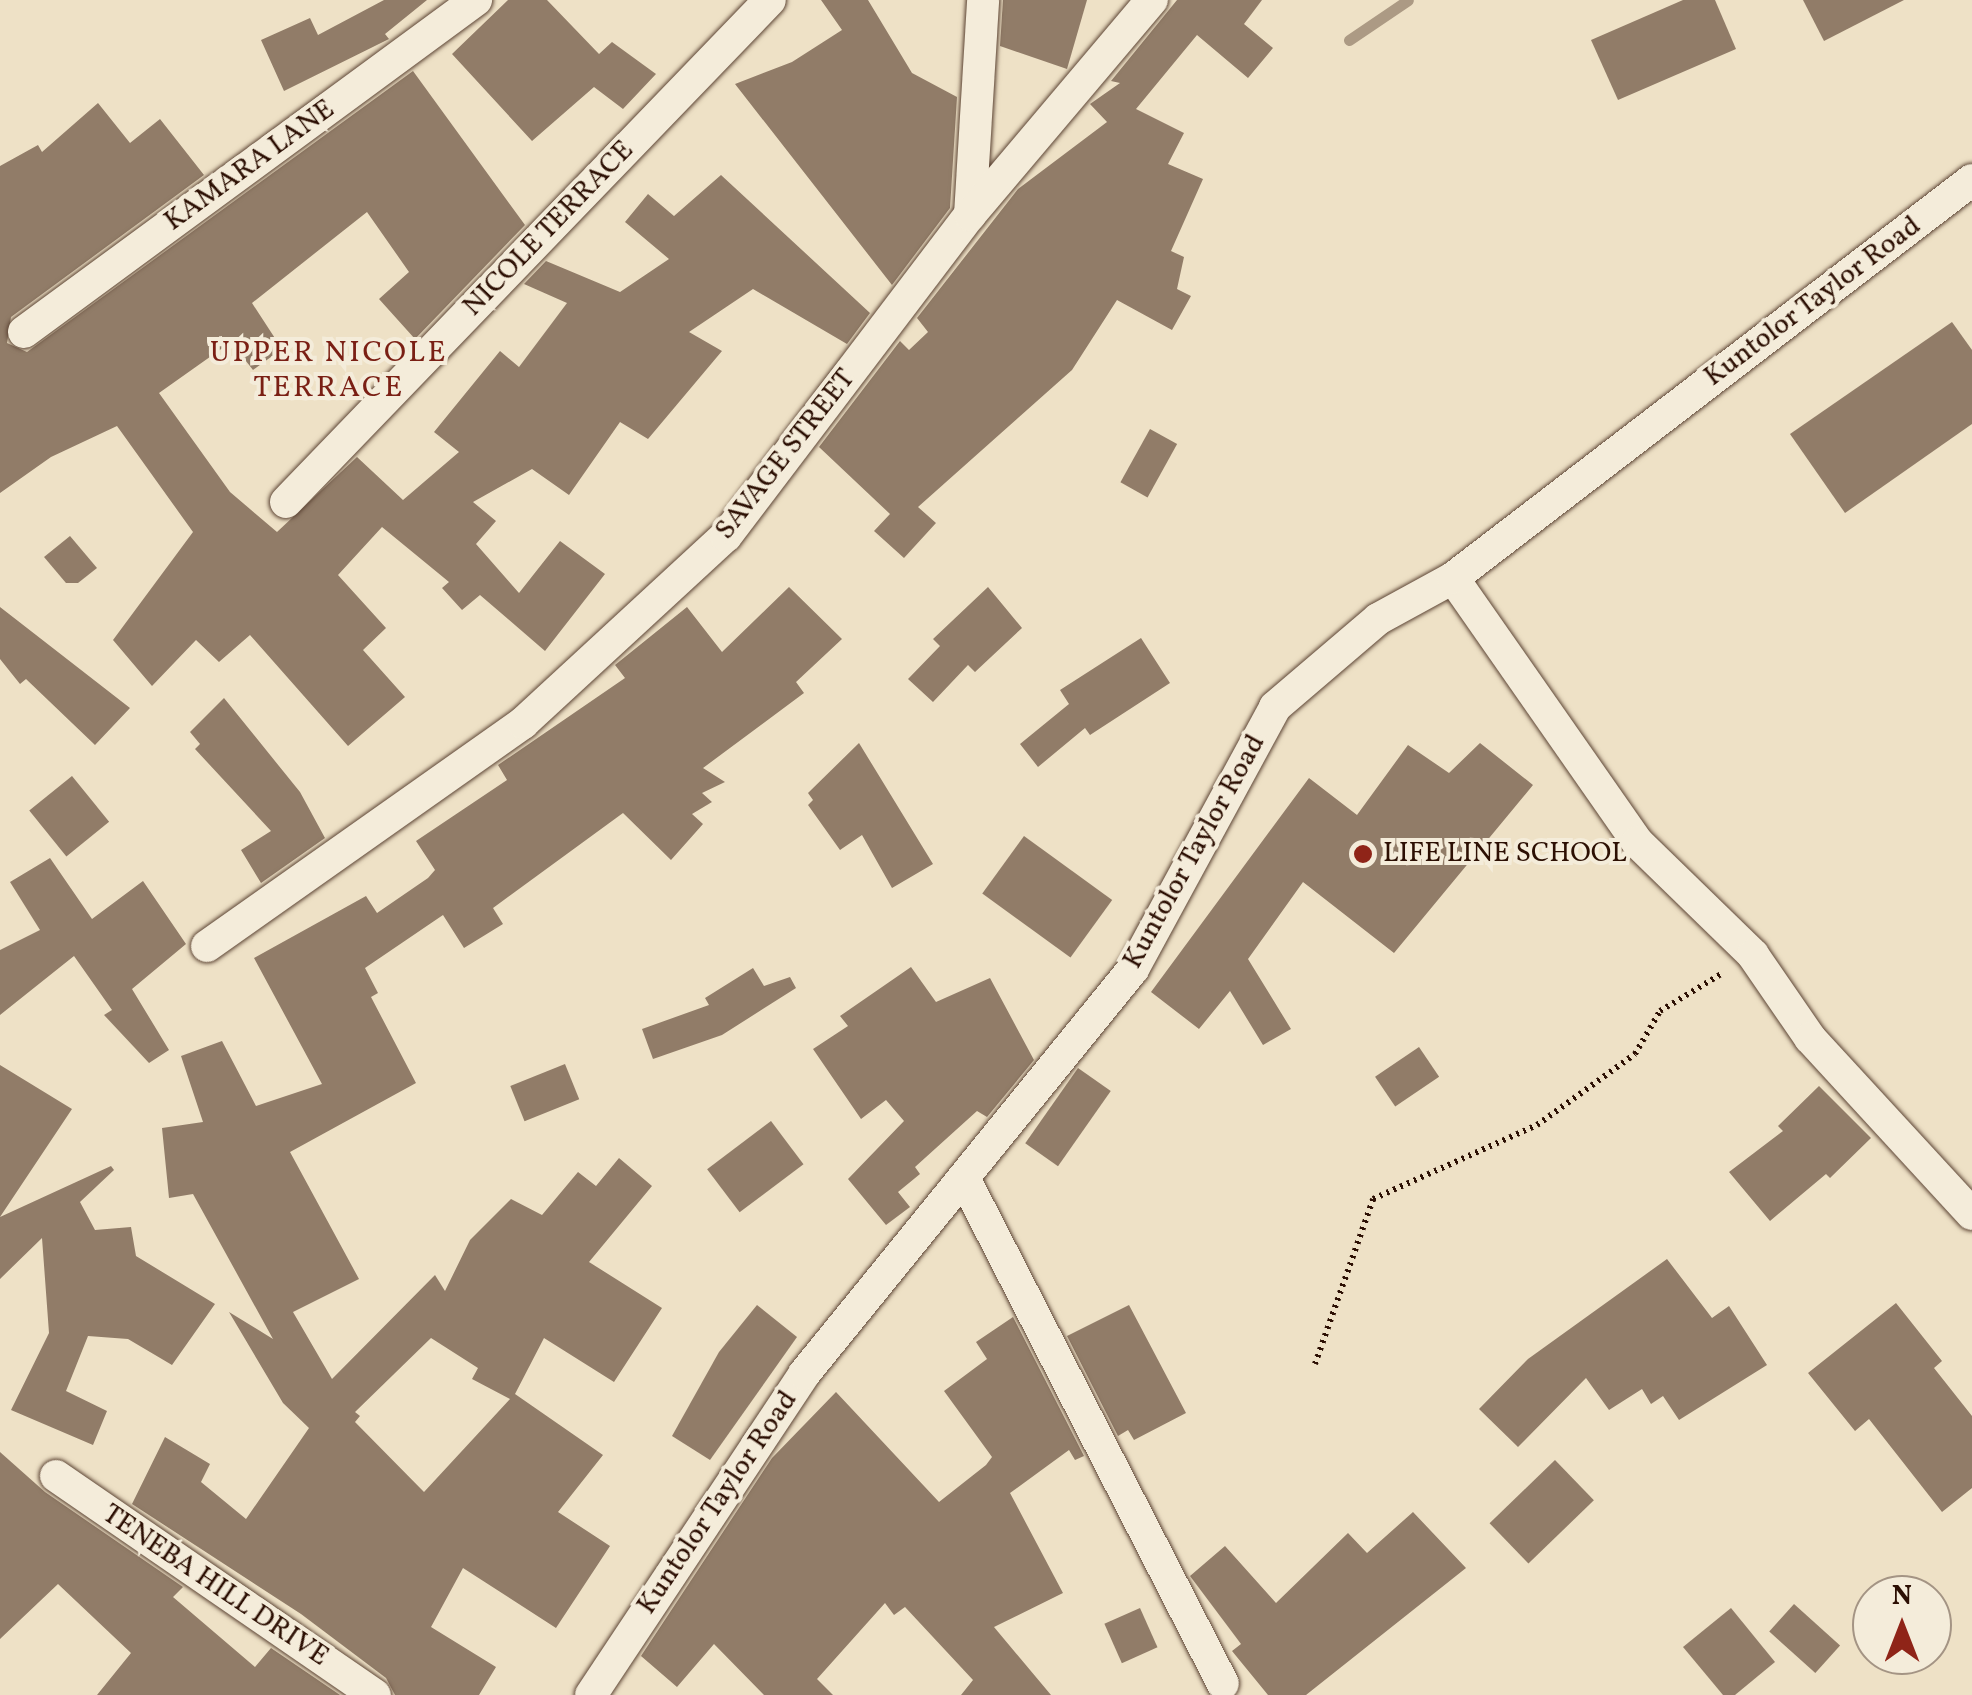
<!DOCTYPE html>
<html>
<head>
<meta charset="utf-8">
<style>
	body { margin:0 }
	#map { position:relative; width:1972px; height:1695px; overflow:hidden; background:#eee1c6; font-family:Vollkorn,serif }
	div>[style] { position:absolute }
	.stream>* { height:11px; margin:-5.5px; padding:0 5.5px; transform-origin:5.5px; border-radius:5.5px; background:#ac9a84 }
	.building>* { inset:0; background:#917c68; transform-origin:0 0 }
	.path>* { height:6px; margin-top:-3px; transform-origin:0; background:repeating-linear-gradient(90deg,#2c0f03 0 2.5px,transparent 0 7.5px) }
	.roads { filter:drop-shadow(0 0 2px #5c4434) drop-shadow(0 0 2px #5c4434) }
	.minor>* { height:32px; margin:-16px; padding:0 16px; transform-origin:16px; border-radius:16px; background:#f4ecda }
	.dots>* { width:28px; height:28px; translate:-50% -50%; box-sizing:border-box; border:5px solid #f4ecda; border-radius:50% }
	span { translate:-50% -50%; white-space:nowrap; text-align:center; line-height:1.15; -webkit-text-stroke:8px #f4ecda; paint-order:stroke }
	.street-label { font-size:28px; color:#2c0f03 }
	.poi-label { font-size:28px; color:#2c0f03 }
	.left { translate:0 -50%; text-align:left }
	.neighbourhood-label { font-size:30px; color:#7a1f14; letter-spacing:2.5px }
	.north { position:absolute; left:1852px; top:1575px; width:100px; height:100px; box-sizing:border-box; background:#f4ecda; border:2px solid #a49484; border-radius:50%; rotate:0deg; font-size:28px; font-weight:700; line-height:40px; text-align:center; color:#2c0f03 }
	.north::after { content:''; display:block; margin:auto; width:35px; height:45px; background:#8f2418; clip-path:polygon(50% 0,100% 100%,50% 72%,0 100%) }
</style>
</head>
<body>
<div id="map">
	<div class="stream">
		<div style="left:1349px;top:40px;width:71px;rotate:-34.1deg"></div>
	</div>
	<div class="building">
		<div style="clip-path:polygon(384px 0,427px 0,385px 34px,389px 39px,284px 91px,261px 40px,310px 18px,318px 35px)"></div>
		<div style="clip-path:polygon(508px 0,547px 0,599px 54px,612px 42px,656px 74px,623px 109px,594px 87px,532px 141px,452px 54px)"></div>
		<div style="clip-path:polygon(821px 0,868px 0,912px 73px,957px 97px,950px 208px,892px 285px,735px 84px,792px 62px,842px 30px)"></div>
		<div style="clip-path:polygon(1003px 0,1087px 0,1067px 69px,1000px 46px)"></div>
		<div style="clip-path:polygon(1177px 0,1262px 0,1244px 24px,1273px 48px,1248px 78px,1197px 35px,1136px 109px,1184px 133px,1168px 164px,1203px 179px,1171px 251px,1184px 257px,1177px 289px,1191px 296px,1172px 330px,1117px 300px,1072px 370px,918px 507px,936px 523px,904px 558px,874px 531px,890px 514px,819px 447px,900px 341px,909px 350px,928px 332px,917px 318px,1018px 189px,1107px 122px,1090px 104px,1120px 83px,1111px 81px)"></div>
		<div style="clip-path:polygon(1683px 0,1715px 0,1736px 49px,1618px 100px,1591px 40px)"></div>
		<div style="clip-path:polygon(1803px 0,1904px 0,1824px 41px)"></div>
		<div style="clip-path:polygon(413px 71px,525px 225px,415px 339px,379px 299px,409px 272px,367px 212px,252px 303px,282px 349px,253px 370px,231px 342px,159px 393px,230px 492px,277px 532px,357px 457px,403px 500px,459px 452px,434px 432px,500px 351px,519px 367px,567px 303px,524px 284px,546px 261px,620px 292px,669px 259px,625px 222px,648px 194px,674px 216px,721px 175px,870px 313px,847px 344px,753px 289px,689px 332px,722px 351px,648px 439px,620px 422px,569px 495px,532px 469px,473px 502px,496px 521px,476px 544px,519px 593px,560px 541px,605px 574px,545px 651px,480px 595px,462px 610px,442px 588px,449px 582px,382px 527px,338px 575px,386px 628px,363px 650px,405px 697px,348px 746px,250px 635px,219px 662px,196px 640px,152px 686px,113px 640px,193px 532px,117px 426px,51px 457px,0 493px,0 166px,38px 145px,42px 152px,98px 103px,130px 143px,160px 119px,204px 175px,11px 317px,7px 343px,27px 352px)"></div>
		<div style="clip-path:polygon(1952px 322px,1972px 350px,1972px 424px,1845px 513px,1790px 434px)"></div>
		<div style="left:1150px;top:429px;width:31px;height:61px;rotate:29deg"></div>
		<div style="clip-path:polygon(70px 536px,97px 568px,78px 583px,66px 583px,44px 557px)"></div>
		<div style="clip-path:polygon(evenodd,789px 587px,842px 639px,796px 682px,804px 693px,703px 768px,725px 782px,702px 793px,712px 802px,692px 814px,703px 824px,671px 860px,623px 813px,493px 908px,503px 924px,464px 948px,443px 915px,365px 968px,378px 993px,371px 997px,416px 1083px,290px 1152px,359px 1279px,293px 1312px,332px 1379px,435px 1275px,445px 1291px,470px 1240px,511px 1199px,542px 1215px,578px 1172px,596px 1186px,619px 1158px,652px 1186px,589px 1262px,662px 1308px,614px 1382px,544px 1338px,515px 1394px,603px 1455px,558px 1512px,610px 1546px,556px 1628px,463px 1568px,431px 1627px,496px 1667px,479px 1695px,395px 1695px,386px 1678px,301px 1614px,132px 1504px,165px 1437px,210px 1464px,201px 1482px,246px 1519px,309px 1428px,283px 1403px,229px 1312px,273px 1339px,193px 1194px,169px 1198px,162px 1128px,203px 1122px,181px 1056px,222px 1041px,256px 1106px,322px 1084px,254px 958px,366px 896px,377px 913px,428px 878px,435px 870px,416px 841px,507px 780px,498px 765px,625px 678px,615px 665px,687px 607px,722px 652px,789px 587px,431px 1338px,478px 1368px,472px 1379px,510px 1399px,424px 1492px,355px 1422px,360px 1416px,355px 1412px,431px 1338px)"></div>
		<div style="clip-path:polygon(988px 587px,1022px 628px,975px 672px,968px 665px,933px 702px,908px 679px,940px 646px,933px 639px)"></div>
		<div style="clip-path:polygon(0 607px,130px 708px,95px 745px,26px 679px,20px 684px,0 659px)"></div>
		<div style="clip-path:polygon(1141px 638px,1170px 683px,1090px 735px,1085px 728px,1038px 767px,1020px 744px,1069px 704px,1060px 690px)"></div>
		<div style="clip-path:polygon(224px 698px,300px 792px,325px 838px,261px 883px,241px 850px,271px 831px,195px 749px,200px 744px,190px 732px)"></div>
		<div style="clip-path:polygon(859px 743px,933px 864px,892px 888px,862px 835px,840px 850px,808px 805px,813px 800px,808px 793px)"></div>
		<div style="clip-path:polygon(1480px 743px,1533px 785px,1394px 953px,1303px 882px,1248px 959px,1291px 1029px,1263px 1045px,1230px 991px,1199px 1029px,1151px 992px,1309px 778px,1357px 815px,1408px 745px,1449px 773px)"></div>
		<div style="left:72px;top:776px;width:59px;height:55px;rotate:51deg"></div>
		<div style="left:1024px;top:836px;width:109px;height:71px;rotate:36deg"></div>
		<div style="clip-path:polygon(50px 858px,92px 919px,143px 881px,186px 944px,132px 989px,169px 1050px,149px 1063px,104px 1015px,112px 1010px,74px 956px,0 1015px,0 950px,40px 930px,10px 882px)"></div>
		<div style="clip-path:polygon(911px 967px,936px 1002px,990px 978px,1034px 1060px,987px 1117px,977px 1111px,915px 1167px,920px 1174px,898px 1192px,910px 1207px,886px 1225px,848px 1179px,904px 1121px,886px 1100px,861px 1119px,813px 1049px,848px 1026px,840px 1016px)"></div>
		<div style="clip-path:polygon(753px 968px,764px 986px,790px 977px,796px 988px,722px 1035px,653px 1059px,642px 1029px,709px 1005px,705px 998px)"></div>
		<div style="left:1419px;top:1047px;width:36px;height:53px;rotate:56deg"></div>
		<div style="left:565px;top:1064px;width:38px;height:59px;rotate:68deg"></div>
		<div style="clip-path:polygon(0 1065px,72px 1109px,0 1217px,111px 1166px,114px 1170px,80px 1202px,95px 1230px,131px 1227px,136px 1256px,215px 1304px,172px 1365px,128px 1339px,88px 1336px,66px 1391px,107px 1411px,93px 1445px,11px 1410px,49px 1333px,42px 1238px,0 1279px)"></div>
		<div style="left:1078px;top:1068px;width:40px;height:92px;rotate:35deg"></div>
		<div style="clip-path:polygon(1819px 1086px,1871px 1138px,1830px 1178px,1826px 1174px,1770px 1221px,1729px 1172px,1783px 1131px,1778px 1126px)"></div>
		<div style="left:771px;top:1121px;width:54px;height:80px;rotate:53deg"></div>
		<div style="clip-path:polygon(1667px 1259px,1712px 1318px,1729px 1306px,1767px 1365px,1679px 1420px,1663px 1396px,1651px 1404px,1642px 1389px,1609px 1410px,1586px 1378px,1518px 1447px,1479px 1409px,1528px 1359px)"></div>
		<div style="clip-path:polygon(1896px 1303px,1942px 1361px,1934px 1368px,1972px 1416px,1972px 1488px,1942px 1512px,1869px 1419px,1855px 1431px,1808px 1373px)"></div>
		<div style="clip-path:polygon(757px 1305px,797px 1337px,710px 1460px,672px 1436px,719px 1352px)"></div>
		<div style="clip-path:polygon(1129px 1305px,1186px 1413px,1134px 1440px,1128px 1430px,1118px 1436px,1067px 1336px)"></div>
		<div style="clip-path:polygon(1013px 1317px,1084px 1456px,1075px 1460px,1069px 1450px,1010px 1493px,1063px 1593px,994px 1627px,1051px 1695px,961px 1695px,973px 1680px,905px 1607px,894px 1615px,885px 1603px,817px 1679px,833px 1695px,764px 1695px,714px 1644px,677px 1687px,641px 1656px,772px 1458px,836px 1392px,939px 1502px,986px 1465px,992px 1457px,944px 1391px,987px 1359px,976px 1342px)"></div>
		<div style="clip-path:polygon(0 1452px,45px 1492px,183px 1587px,173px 1597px,255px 1667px,271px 1648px,340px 1695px,97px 1695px,131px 1653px,58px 1584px,0 1639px)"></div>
		<div style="left:1555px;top:1460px;width:56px;height:91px;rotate:46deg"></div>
		<div style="clip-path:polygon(1413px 1512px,1466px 1568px,1306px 1695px,1268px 1695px,1232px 1651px,1241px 1644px,1190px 1576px,1225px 1546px,1276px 1603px,1348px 1533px,1367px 1553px)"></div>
		<div style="left:1794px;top:1604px;width:62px;height:37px;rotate:42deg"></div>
		<div style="left:1140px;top:1608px;width:43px;height:39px;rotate:66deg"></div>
		<div style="clip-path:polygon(1731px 1608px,1775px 1662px,1735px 1695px,1723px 1695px,1683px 1647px)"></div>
	</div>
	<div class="path">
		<div style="left:1315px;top:1364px;width:175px;rotate:-70.6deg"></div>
		<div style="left:1373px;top:1199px;width:180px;rotate:-24.3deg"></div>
		<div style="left:1537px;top:1125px;width:121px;rotate:-35.9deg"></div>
		<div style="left:1635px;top:1054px;width:50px;rotate:-59.8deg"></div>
		<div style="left:1660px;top:1011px;width:71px;rotate:-31.2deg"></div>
	</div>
	<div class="roads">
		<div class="minor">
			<div style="left:970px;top:215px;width:215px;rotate:-86.5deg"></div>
			<div style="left:24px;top:332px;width:561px;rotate:-36.3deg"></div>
			<div style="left:286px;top:502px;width:697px;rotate:-46.05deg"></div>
			<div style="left:1453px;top:578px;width:322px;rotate:55.1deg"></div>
			<div style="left:1637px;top:842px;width:162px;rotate:44.2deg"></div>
			<div style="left:1753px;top:955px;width:101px;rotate:55.5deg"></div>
			<div style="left:1810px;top:1038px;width:239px;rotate:47.4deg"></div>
			<div style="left:207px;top:946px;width:387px;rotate:-35.2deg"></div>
			<div style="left:523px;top:723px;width:276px;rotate:-42.7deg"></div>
			<div style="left:726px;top:536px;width:403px;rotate:-52.8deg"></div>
			<div style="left:970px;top:215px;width:282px;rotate:-49.8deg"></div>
			<div style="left:964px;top:1178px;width:568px;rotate:62.89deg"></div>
			<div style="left:56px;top:1476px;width:387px;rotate:34.5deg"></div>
			<div style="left:591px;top:1695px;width:385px;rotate:-56.4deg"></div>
			<div style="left:804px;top:1374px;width:522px;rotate:-50.91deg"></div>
			<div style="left:1133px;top:969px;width:298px;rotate:-61.5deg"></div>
			<div style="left:1275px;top:707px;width:135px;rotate:-40.5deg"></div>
			<div style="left:1378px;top:619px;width:85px;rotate:-28.7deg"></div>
			<div style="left:1453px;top:578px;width:654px;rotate:-37.48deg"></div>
		</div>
	</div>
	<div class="dots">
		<div style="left:1363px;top:854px;background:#8f2418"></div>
	</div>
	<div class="street-label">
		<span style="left:250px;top:166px;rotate:-36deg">KAMARA LANE</span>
		<span style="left:549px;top:229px;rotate:-46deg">NICOLE TERRACE</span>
		<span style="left:1813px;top:302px;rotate:-37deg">Kuntolor Taylor Road</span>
		<span style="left:786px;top:455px;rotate:-52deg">SAVAGE STREET</span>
		<span style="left:1195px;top:852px;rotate:-61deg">Kuntolor Taylor Road</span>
		<span style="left:718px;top:1503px;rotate:-56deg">Kuntolor Taylor Road</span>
		<span style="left:215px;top:1586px;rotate:34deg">TENEBA HILL DRIVE</span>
	</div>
	<div class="poi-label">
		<span class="left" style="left:1383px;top:854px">LIFE LINE SCHOOL</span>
	</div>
	<div class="neighbourhood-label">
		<span style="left:329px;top:370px">UPPER NICOLE<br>TERRACE</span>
	</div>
	<div class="north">N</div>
</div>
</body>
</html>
